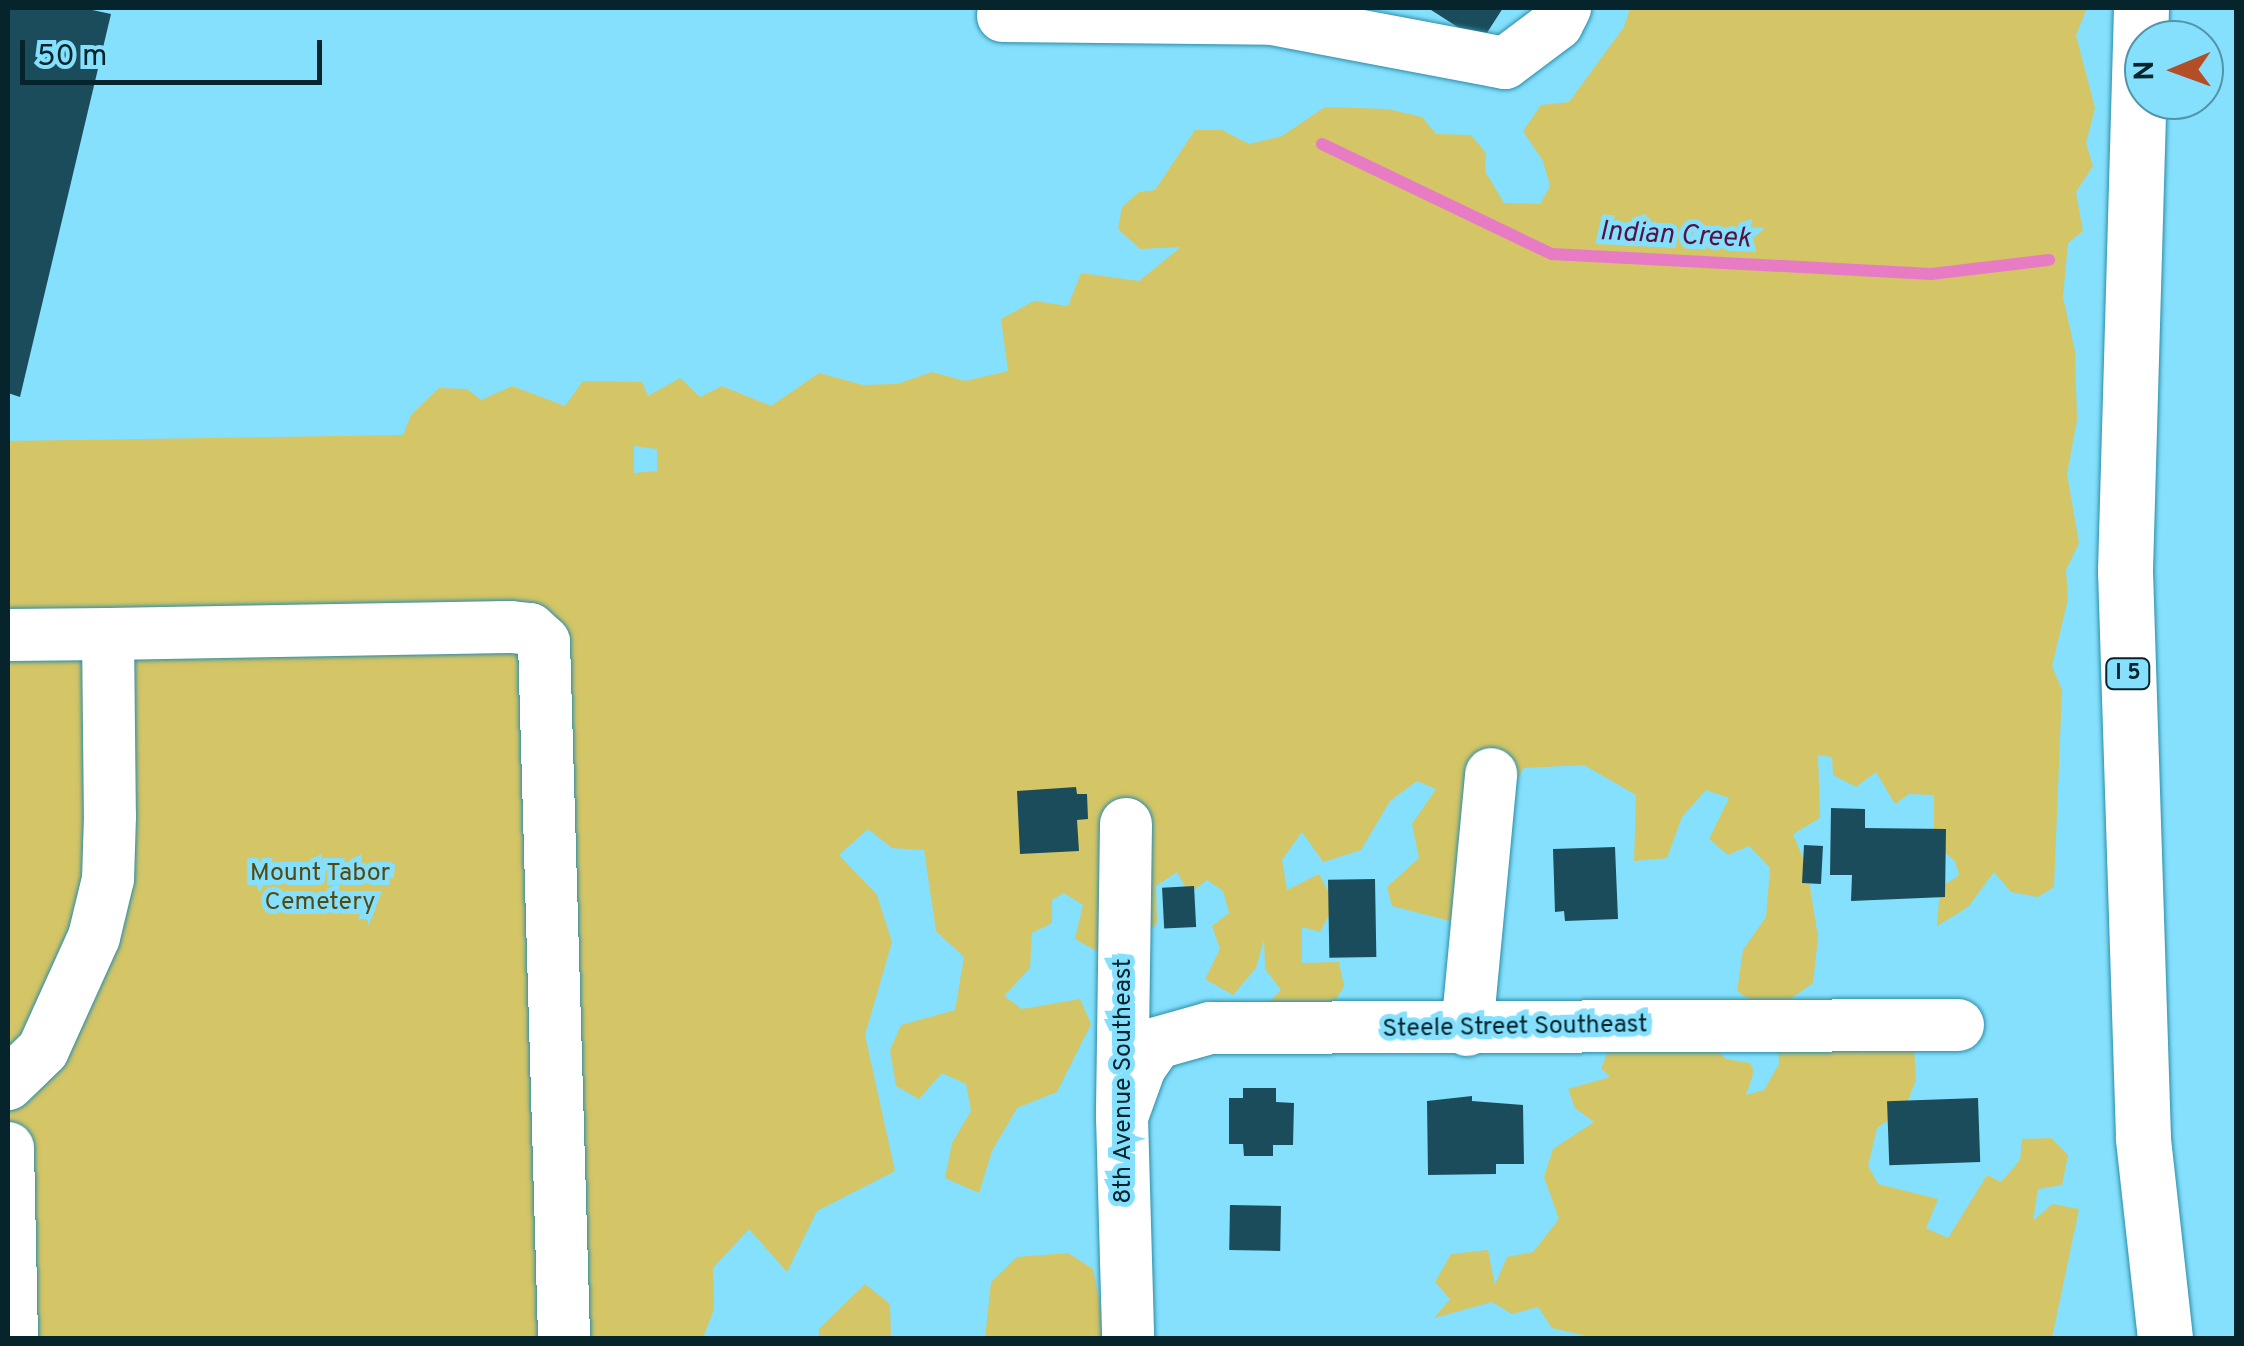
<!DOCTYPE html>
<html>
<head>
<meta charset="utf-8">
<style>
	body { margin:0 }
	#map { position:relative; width:2244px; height:1346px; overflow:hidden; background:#85e0fd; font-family:Overpass,sans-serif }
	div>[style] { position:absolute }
	.green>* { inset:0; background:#d4c566 }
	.stream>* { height:12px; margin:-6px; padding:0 6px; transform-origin:6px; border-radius:6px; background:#e77cc5 }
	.building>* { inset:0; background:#1b4c5b; transform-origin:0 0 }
	.roads { filter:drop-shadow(0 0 2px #2c8da8) drop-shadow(0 0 2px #2c8da8) }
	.minor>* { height:52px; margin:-26px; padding:0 26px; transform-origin:26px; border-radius:26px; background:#fff }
	.highway>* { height:55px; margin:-27.5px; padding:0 27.5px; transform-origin:27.5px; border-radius:27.5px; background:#fff }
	span { translate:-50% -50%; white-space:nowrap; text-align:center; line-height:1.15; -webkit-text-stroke:10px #85e0fd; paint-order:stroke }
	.shield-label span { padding:2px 8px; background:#85e0fd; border:2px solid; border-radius:8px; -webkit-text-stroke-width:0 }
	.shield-label { font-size:22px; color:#05242c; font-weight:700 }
	.park-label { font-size:25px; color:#534a12 }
	.street-label { font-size:25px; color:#05242c }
	.water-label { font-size:28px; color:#551344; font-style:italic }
	.frame { position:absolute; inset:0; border:10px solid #05242c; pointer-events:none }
	.north { position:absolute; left:2124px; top:20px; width:100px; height:100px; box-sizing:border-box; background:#85e0fd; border:2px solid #5295a9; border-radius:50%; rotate:269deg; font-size:28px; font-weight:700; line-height:40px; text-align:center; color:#05242c }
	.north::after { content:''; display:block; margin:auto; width:35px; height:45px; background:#b44e26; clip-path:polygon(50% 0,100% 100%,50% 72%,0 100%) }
	.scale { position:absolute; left:20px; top:40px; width:302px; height:45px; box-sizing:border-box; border:5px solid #05242c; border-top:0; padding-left:12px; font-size:30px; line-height:35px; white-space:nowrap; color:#05242c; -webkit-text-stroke:8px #85e0fd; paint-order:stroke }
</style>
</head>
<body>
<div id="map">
	<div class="green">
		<div style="clip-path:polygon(evenodd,1630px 8px,2087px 8px,2076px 35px,2095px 108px,2086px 143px,2093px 166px,2076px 192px,2083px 231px,2068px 243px,2063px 297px,2075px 351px,2077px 420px,2067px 474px,2079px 543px,2066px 570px,2068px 599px,2052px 666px,2062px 690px,2054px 887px,2038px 897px,2011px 892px,1994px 872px,1968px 907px,1937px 926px,1940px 888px,1959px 875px,1955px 861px,1934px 844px,1934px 795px,1909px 794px,1895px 804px,1876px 772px,1856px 787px,1833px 775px,1832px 757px,1818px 755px,1820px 818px,1793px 834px,1807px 868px,1818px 937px,1813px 983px,1786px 1002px,1755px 1003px,1737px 991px,1743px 950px,1766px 917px,1770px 868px,1749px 846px,1728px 855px,1709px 839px,1729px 798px,1706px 790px,1682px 817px,1667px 858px,1634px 861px,1636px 795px,1584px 765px,1524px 768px,1507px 795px,1514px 818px,1505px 841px,1450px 921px,1392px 906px,1387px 887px,1419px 858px,1412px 824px,1436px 789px,1417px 781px,1390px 801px,1361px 850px,1323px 862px,1302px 832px,1282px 860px,1287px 890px,1319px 874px,1335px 904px,1320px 932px,1302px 927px,1302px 963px,1339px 962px,1344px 986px,1332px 1006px,1259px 1012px,1281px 990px,1265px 969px,1264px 939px,1256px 968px,1233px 995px,1205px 979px,1220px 949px,1212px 926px,1229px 913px,1223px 891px,1207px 880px,1189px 894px,1177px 872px,1156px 886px,1157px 923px,1136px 945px,1107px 957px,1075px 939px,1083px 905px,1064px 893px,1052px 900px,1052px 923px,1032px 933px,1030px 968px,1004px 996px,1022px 1009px,1080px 999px,1091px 1024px,1057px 1092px,1017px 1108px,992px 1151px,979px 1193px,945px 1178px,952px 1143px,971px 1111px,966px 1084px,942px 1073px,919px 1099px,896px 1086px,890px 1050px,901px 1025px,955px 1010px,964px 957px,936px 931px,924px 850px,892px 848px,868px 829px,839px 855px,877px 895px,892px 942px,865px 1035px,895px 1171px,817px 1211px,787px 1272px,749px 1229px,713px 1268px,714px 1309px,703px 1338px,8px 1338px,8px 441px,403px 435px,411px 415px,439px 388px,467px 389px,481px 400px,512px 386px,565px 406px,583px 381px,642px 382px,648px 396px,680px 378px,700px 397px,722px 386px,771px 406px,819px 373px,863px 385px,897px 384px,932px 372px,965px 381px,1008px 371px,1001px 319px,1034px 301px,1068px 306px,1081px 273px,1139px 281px,1181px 247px,1140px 249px,1118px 229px,1122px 207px,1139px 192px,1155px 190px,1195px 130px,1222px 130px,1249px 144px,1282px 136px,1325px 107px,1388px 109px,1422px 117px,1436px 134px,1471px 135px,1486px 153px,1485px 171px,1504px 203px,1540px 204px,1550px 186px,1543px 161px,1523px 131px,1541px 105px,1569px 102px,1624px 27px,1630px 8px,634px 446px,657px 449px,657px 471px,634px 473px,634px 446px)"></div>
		<div style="clip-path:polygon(1891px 1035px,1914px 1048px,1916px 1080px,1905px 1108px,1877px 1128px,1868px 1166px,1878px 1184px,1938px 1199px,1926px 1228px,1948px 1238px,1987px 1175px,2001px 1182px,2020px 1160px,2022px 1139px,2051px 1138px,2068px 1155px,2062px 1185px,2038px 1189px,2033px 1221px,2052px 1204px,2079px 1209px,2052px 1338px,1595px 1338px,1552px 1328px,1538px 1307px,1512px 1314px,1492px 1302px,1434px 1318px,1450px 1299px,1435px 1282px,1451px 1254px,1488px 1250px,1495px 1285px,1507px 1257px,1533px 1252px,1559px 1219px,1544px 1177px,1553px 1149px,1594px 1122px,1575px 1108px,1568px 1089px,1610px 1077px,1601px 1068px,1611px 1045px,1707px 1042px,1726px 1059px,1750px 1063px,1754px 1071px,1746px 1095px,1764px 1090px,1779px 1064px,1778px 1043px,1840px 1039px,1863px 1053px)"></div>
		<div style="clip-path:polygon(1068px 1253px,1093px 1269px,1107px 1338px,985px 1338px,991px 1282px,1017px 1257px)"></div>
		<div style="clip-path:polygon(865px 1284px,890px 1304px,891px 1338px,819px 1338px,819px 1329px)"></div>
	</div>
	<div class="stream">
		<div style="left:1322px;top:144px;width:255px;rotate:25.6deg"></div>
		<div style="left:1552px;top:254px;width:380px;rotate:3deg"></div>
		<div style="left:1931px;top:274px;width:119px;rotate:-6.8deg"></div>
	</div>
	<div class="building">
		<div style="clip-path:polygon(8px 8px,83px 8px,111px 14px,20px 397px,8px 393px)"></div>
		<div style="clip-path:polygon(1428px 8px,1503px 8px,1481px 42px)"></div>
		<div style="clip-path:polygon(1076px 787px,1077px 794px,1087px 794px,1088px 819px,1077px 820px,1079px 851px,1020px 854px,1017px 791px)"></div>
		<div style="clip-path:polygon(1831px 808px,1865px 809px,1865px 828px,1946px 829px,1945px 897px,1851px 901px,1852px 875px,1830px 875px)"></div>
		<div style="left:1804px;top:845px;width:19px;height:38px;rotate:3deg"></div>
		<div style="clip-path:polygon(1615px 847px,1618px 919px,1565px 921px,1564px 911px,1555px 912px,1553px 849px)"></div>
		<div style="left:1375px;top:879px;width:78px;height:47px;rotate:89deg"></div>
		<div style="left:1194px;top:886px;width:41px;height:32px;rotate:87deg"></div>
		<div style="clip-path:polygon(1243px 1088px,1276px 1088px,1276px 1102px,1294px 1103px,1293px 1145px,1273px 1145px,1273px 1156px,1244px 1156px,1243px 1144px,1229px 1144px,1229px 1098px,1243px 1098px)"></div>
		<div style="clip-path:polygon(1472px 1096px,1472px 1101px,1523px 1105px,1524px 1164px,1496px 1164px,1496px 1174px,1428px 1175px,1427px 1101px)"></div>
		<div style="left:1978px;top:1098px;width:64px;height:91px;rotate:88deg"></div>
		<div style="left:1230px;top:1205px;width:51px;height:45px;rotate:1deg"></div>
	</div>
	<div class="roads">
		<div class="minor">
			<div style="left:1003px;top:16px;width:269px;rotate:0.6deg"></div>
			<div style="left:1272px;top:19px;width:237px;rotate:10.7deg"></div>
			<div style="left:1505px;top:63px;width:65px;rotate:-36.9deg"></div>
			<div style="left:1557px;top:24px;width:18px;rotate:-63deg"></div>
			<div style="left:108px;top:634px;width:403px;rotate:-1deg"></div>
			<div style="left:511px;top:627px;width:19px;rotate:6deg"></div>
			<div style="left:530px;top:629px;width:19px;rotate:43deg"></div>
			<div style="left:544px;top:642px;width:696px;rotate:88.35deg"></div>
			<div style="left:8px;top:635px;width:100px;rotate:-0.6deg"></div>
			<div style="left:108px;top:634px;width:182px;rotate:89.4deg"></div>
			<div style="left:110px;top:816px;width:63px;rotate:91.8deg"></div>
			<div style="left:108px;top:879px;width:60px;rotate:103.6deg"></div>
			<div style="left:94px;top:937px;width:124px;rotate:114.3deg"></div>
			<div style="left:43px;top:1050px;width:49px;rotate:135.8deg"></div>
			<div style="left:1126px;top:824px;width:293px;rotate:90.8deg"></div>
			<div style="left:1122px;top:1117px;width:221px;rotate:88.4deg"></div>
			<div style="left:1467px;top:1030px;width:257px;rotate:-84.6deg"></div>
			<div style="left:1122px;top:1117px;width:53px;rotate:-70.2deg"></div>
			<div style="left:1140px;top:1067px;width:29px;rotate:-55deg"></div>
			<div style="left:1157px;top:1043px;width:55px;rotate:-15.8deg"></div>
			<div style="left:1210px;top:1028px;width:748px;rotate:-0.23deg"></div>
			<div style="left:8px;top:1148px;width:190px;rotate:88.8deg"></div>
		</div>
		<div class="highway">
			<div style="left:2141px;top:8px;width:563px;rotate:91.63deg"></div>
			<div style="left:2125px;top:571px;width:568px;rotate:88.18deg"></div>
			<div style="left:2143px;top:1139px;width:200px;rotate:83.7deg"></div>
		</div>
	</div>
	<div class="shield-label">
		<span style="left:2128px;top:674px">I 5</span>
	</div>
	<div class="park-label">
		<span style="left:320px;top:889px">Mount Tabor<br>Cemetery</span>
	</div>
	<div class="street-label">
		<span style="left:1515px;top:1028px;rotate:-1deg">Steele Street Southeast</span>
		<span style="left:1124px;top:1081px;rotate:-90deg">8th Avenue Southeast</span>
	</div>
	<div class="water-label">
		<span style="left:1675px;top:236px;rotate:3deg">Indian Creek</span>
	</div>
	<div class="frame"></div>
	<div class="north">N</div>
	<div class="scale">50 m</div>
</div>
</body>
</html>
